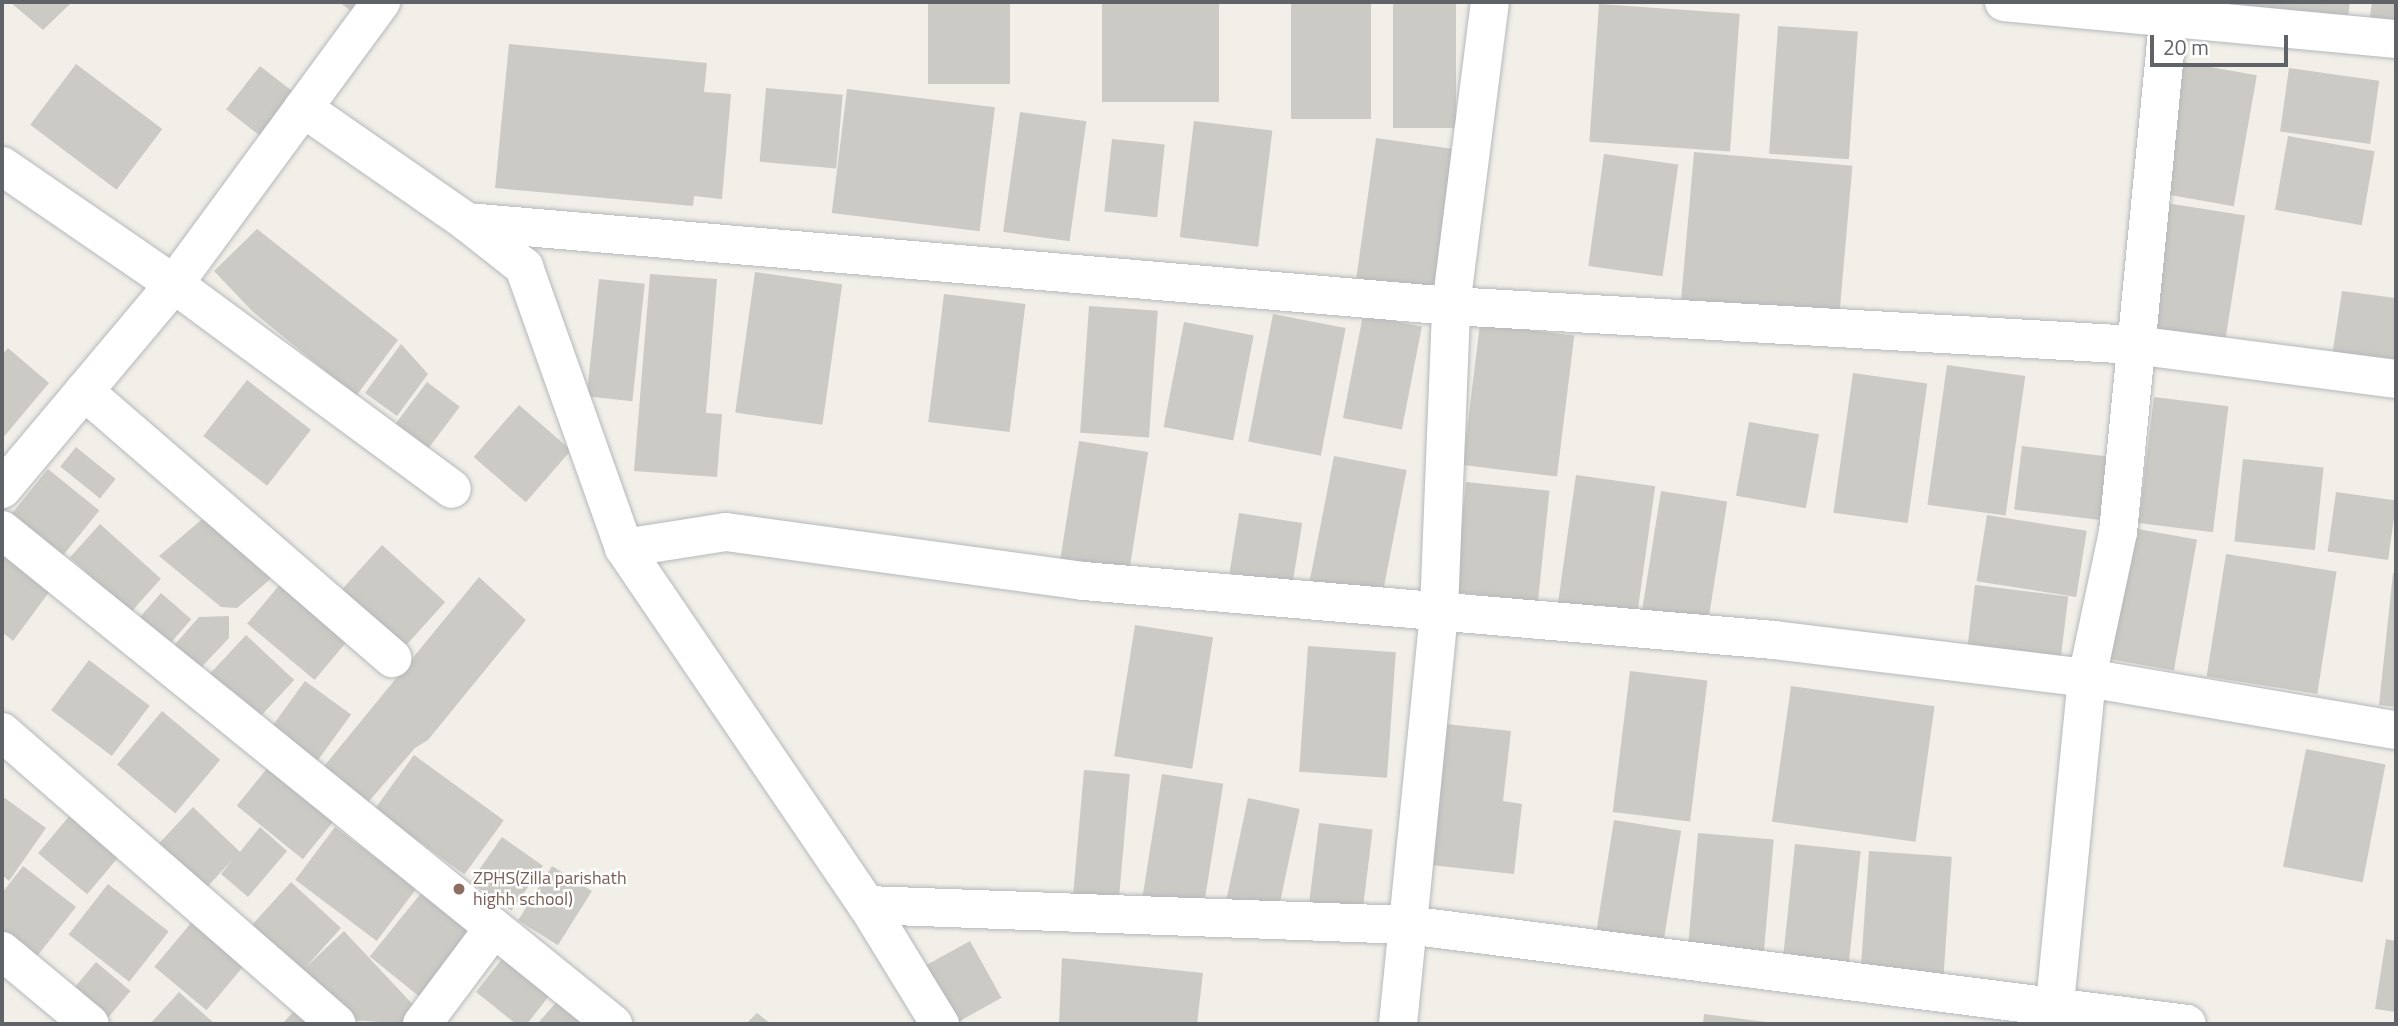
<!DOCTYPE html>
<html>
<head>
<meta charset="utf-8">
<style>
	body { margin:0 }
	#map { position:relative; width:2398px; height:1026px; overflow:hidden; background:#f1efe8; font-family:"Titillium Web",sans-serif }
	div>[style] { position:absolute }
	.building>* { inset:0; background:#cccac5; transform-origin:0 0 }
	.roads { filter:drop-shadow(0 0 2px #b5b8bc) drop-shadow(0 0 2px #b5b8bc) }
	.minor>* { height:38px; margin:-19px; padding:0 19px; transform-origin:19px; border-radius:19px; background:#fff }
	.dots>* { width:19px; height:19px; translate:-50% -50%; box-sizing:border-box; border:4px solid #fff; border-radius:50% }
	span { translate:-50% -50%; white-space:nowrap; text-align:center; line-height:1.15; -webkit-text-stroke:5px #fff; paint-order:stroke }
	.education-label { font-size:18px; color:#785e54 }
	.left { translate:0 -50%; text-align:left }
	.frame { position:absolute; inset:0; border:4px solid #5f6368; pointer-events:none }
	.scale { position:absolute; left:2150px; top:35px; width:138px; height:32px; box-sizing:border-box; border:4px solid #5f6368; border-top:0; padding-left:9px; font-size:21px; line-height:24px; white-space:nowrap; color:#5f6368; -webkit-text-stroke:5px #fff; paint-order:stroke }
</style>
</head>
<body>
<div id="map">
	<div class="building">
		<div style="clip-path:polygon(10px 2px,72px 2px,43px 30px)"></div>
		<div style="clip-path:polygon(339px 2px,358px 2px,351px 11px)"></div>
		<div style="left:928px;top:2px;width:82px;height:82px"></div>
		<div style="left:1102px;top:2px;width:117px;height:100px"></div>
		<div style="left:1291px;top:2px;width:80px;height:117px"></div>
		<div style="left:1393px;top:2px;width:63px;height:126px"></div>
		<div style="clip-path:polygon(2188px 2px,2350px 2px,2346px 31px)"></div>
		<div style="clip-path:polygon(2372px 2px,2396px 2px,2396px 32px,2368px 28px)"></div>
		<div style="left:1599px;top:4px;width:141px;height:138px;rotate:4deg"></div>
		<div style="left:1778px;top:26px;width:80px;height:128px;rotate:4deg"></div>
		<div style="clip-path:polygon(509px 44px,707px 63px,704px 92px,731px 94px,722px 199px,694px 196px,693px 206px,495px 188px)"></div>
		<div style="left:2182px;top:62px;width:76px;height:133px;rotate:10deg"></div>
		<div style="left:76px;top:64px;width:108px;height:76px;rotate:37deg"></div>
		<div style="left:260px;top:66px;width:52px;height:55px;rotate:38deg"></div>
		<div style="left:2289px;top:68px;width:91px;height:64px;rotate:8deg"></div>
		<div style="left:766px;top:88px;width:77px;height:74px;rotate:5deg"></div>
		<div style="left:847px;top:89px;width:149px;height:125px;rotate:7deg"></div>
		<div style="left:1020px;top:112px;width:67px;height:121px;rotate:8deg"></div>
		<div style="left:1194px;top:121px;width:79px;height:117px;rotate:7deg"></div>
		<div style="left:2288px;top:136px;width:88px;height:75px;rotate:10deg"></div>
		<div style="left:1376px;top:138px;width:82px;height:151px;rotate:8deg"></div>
		<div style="left:1112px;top:139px;width:53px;height:73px;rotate:6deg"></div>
		<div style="left:1694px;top:152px;width:159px;height:152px;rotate:5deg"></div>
		<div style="left:1604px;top:154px;width:75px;height:113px;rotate:8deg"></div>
		<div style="left:2166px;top:203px;width:80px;height:128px;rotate:9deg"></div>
		<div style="clip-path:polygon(257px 229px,398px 340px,356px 396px,252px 311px,214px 271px)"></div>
		<div style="left:755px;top:272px;width:88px;height:142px;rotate:8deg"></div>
		<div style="clip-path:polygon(650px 274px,717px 279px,706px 413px,722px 414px,717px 477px,634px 471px)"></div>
		<div style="left:599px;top:279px;width:46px;height:118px;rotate:6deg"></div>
		<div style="clip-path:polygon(2342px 291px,2396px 298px,2396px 364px,2332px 356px)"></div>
		<div style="left:944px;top:294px;width:82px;height:129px;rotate:7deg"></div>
		<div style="left:1089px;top:306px;width:69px;height:127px;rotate:4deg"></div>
		<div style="left:1273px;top:314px;width:74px;height:130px;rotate:11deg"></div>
		<div style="left:1363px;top:315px;width:60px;height:105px;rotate:11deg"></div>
		<div style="left:1184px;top:322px;width:71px;height:107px;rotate:11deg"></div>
		<div style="left:1480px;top:324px;width:95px;height:142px;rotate:7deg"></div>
		<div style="clip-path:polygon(401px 344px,428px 374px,397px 416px,365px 393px)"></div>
		<div style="clip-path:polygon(8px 348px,49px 383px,2px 439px,2px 355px)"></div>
		<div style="left:1947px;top:365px;width:79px;height:141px;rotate:8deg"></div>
		<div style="left:1853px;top:373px;width:75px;height:141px;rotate:8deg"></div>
		<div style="left:247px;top:380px;width:81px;height:71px;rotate:38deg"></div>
		<div style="left:427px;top:382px;width:41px;height:57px;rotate:37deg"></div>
		<div style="left:2154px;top:397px;width:75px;height:127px;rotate:7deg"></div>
		<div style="left:519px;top:405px;width:69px;height:69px;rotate:41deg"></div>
		<div style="left:1749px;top:422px;width:71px;height:75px;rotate:10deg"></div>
		<div style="left:1079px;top:441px;width:70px;height:129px;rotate:9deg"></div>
		<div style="left:2022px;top:446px;width:103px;height:64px;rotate:7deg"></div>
		<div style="left:76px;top:447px;width:51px;height:25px;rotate:39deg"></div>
		<div style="left:1334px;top:456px;width:74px;height:136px;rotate:11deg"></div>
		<div style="left:2243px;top:459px;width:81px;height:83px;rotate:6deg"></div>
		<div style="left:48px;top:469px;width:66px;height:59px;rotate:39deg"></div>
		<div style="left:1576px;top:475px;width:80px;height:133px;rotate:8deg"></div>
		<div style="left:1466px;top:482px;width:84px;height:111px;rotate:6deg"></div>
		<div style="left:1661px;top:491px;width:67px;height:123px;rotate:9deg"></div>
		<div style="left:2336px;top:492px;width:61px;height:60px;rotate:8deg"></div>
		<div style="clip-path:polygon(214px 509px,282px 569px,237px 608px,221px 607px,159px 556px)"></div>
		<div style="left:1239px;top:513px;width:64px;height:61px;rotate:9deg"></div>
		<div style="left:1987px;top:515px;width:101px;height:67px;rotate:9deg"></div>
		<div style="left:100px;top:524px;width:82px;height:45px;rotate:42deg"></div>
		<div style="left:2132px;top:528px;width:66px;height:133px;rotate:10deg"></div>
		<div style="clip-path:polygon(2px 537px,58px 580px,13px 641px,2px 632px)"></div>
		<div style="left:382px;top:545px;width:85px;height:67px;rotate:42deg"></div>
		<div style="left:2226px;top:554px;width:112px;height:124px;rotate:9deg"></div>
		<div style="clip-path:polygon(2393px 573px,2396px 574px,2396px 707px,2379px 705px)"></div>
		<div style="left:287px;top:576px;width:88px;height:62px;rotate:40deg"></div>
		<div style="clip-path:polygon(479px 577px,526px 620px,428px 740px,415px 748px,364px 807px,321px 770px)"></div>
		<div style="left:1975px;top:585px;width:94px;height:62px;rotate:7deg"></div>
		<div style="left:161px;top:593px;width:40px;height:37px;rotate:41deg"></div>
		<div style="clip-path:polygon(229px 616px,229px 638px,196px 673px,170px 650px,199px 617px)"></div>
		<div style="left:1135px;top:625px;width:79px;height:133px;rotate:9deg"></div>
		<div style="left:246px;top:635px;width:66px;height:60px;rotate:43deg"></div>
		<div style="left:1308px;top:646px;width:88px;height:126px;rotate:4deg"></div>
		<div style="left:89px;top:660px;width:76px;height:63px;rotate:37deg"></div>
		<div style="left:1630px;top:671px;width:78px;height:142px;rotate:7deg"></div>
		<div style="left:305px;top:681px;width:57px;height:63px;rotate:36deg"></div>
		<div style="left:1791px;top:686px;width:145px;height:137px;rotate:8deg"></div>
		<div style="left:162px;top:711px;width:76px;height:70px;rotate:40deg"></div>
		<div style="clip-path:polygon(1446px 724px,1511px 731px,1503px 801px,1522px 804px,1514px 874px,1421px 864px)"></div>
		<div style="left:2306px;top:749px;width:81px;height:120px;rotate:11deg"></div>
		<div style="left:414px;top:755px;width:111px;height:67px;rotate:36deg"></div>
		<div style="left:277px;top:756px;width:85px;height:64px;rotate:39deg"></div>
		<div style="left:1084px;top:770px;width:46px;height:137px;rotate:5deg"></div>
		<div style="left:1162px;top:774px;width:62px;height:135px;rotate:9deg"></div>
		<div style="clip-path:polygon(2px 796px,46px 828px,9px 881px,2px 875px)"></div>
		<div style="left:1248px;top:798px;width:53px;height:111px;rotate:12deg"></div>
		<div style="clip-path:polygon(193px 807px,240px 852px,260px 827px,287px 851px,248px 897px,221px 874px,233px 859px,197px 898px,150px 853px)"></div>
		<div style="left:76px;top:808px;width:64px;height:59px;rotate:40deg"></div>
		<div style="left:1614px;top:820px;width:68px;height:117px;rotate:9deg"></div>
		<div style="left:1319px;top:823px;width:54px;height:91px;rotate:7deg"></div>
		<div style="left:335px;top:827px;width:102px;height:66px;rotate:37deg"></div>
		<div style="left:1698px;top:833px;width:76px;height:125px;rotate:5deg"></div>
		<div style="left:502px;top:837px;width:50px;height:55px;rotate:35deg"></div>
		<div style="left:1795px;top:844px;width:66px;height:122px;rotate:6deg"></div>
		<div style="left:1869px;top:851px;width:83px;height:120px;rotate:4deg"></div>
		<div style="clip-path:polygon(23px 866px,76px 907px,34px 960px,2px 934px,2px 893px)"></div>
		<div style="left:552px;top:866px;width:47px;height:64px;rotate:32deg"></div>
		<div style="clip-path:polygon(291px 882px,341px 928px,306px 967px,344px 931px,418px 1010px,407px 1024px,351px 1020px,251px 926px)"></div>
		<div style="left:108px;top:884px;width:77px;height:64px;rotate:38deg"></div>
		<div style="left:422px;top:892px;width:72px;height:83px;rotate:39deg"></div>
		<div style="left:191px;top:923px;width:68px;height:57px;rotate:40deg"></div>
		<div style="clip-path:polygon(2386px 939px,2396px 941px,2396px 1012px,2375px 1009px)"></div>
		<div style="left:970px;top:941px;width:65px;height:59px;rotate:61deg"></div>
		<div style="clip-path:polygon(505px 955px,552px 992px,527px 1024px,516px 1024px,476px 992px)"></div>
		<div style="clip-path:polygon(1062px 958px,1203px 973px,1197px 1024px,1059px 1024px)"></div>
		<div style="left:96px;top:962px;width:45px;height:43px;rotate:40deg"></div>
		<div style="clip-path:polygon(179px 992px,215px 1024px,150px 1024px)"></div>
		<div style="clip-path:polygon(562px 996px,594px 1024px,537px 1024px)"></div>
		<div style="clip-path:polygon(297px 1008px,315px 1024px,282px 1024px)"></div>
		<div style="clip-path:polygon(757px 1013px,771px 1024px,746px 1024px)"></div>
		<div style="clip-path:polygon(1704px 1014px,1774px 1023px,1773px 1024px,1703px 1024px)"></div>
	</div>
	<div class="roads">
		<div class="minor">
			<div style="left:2004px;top:2px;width:394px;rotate:5.4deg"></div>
			<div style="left:303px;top:108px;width:200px;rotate:34.8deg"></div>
			<div style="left:467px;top:222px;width:73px;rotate:38.3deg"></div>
			<div style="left:524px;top:267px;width:298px;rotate:70.4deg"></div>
			<div style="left:624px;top:548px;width:432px;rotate:55.8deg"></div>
			<div style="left:867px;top:905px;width:140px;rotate:58.5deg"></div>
			<div style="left:2px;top:166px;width:209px;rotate:34.5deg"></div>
			<div style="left:174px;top:284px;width:345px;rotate:36.4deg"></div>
			<div style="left:467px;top:222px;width:988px;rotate:4.88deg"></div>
			<div style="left:1451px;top:306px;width:685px;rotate:3.26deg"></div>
			<div style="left:2135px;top:345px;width:263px;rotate:7.4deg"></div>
			<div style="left:84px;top:391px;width:408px;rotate:40.9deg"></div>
			<div style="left:2px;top:489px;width:268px;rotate:-50deg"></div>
			<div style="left:174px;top:284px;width:350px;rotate:-53.7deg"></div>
			<div style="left:2px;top:530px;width:786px;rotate:38.96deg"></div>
			<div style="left:624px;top:548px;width:103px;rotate:-8.9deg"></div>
			<div style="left:726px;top:532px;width:361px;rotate:7.8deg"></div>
			<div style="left:1084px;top:581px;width:692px;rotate:4.89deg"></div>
			<div style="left:1773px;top:640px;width:316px;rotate:6.9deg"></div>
			<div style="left:2087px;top:678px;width:313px;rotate:9.6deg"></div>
			<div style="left:2px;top:732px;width:444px;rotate:41.1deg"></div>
			<div style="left:867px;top:905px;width:540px;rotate:2.12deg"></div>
			<div style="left:1407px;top:925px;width:786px;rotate:7.23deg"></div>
			<div style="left:2px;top:951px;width:114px;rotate:39.7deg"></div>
			<div style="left:422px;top:1024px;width:119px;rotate:-53.2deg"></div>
			<div style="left:1398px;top:1024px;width:416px;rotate:-84.3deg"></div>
			<div style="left:1439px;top:610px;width:304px;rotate:-87.7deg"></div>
			<div style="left:1451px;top:306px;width:306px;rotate:-82.7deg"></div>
			<div style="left:2053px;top:1024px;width:348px;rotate:-84.4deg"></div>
			<div style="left:2087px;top:678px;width:149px;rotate:-78deg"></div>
			<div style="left:2118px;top:532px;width:533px;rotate:-84.4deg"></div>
		</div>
	</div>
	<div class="dots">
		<div style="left:459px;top:889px;background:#8d6e63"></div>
	</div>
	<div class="education-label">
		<span class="left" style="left:473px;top:889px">ZPHS(Zilla parishath<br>highh school)</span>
	</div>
	<div class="frame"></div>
	<div class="scale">20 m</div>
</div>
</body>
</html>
